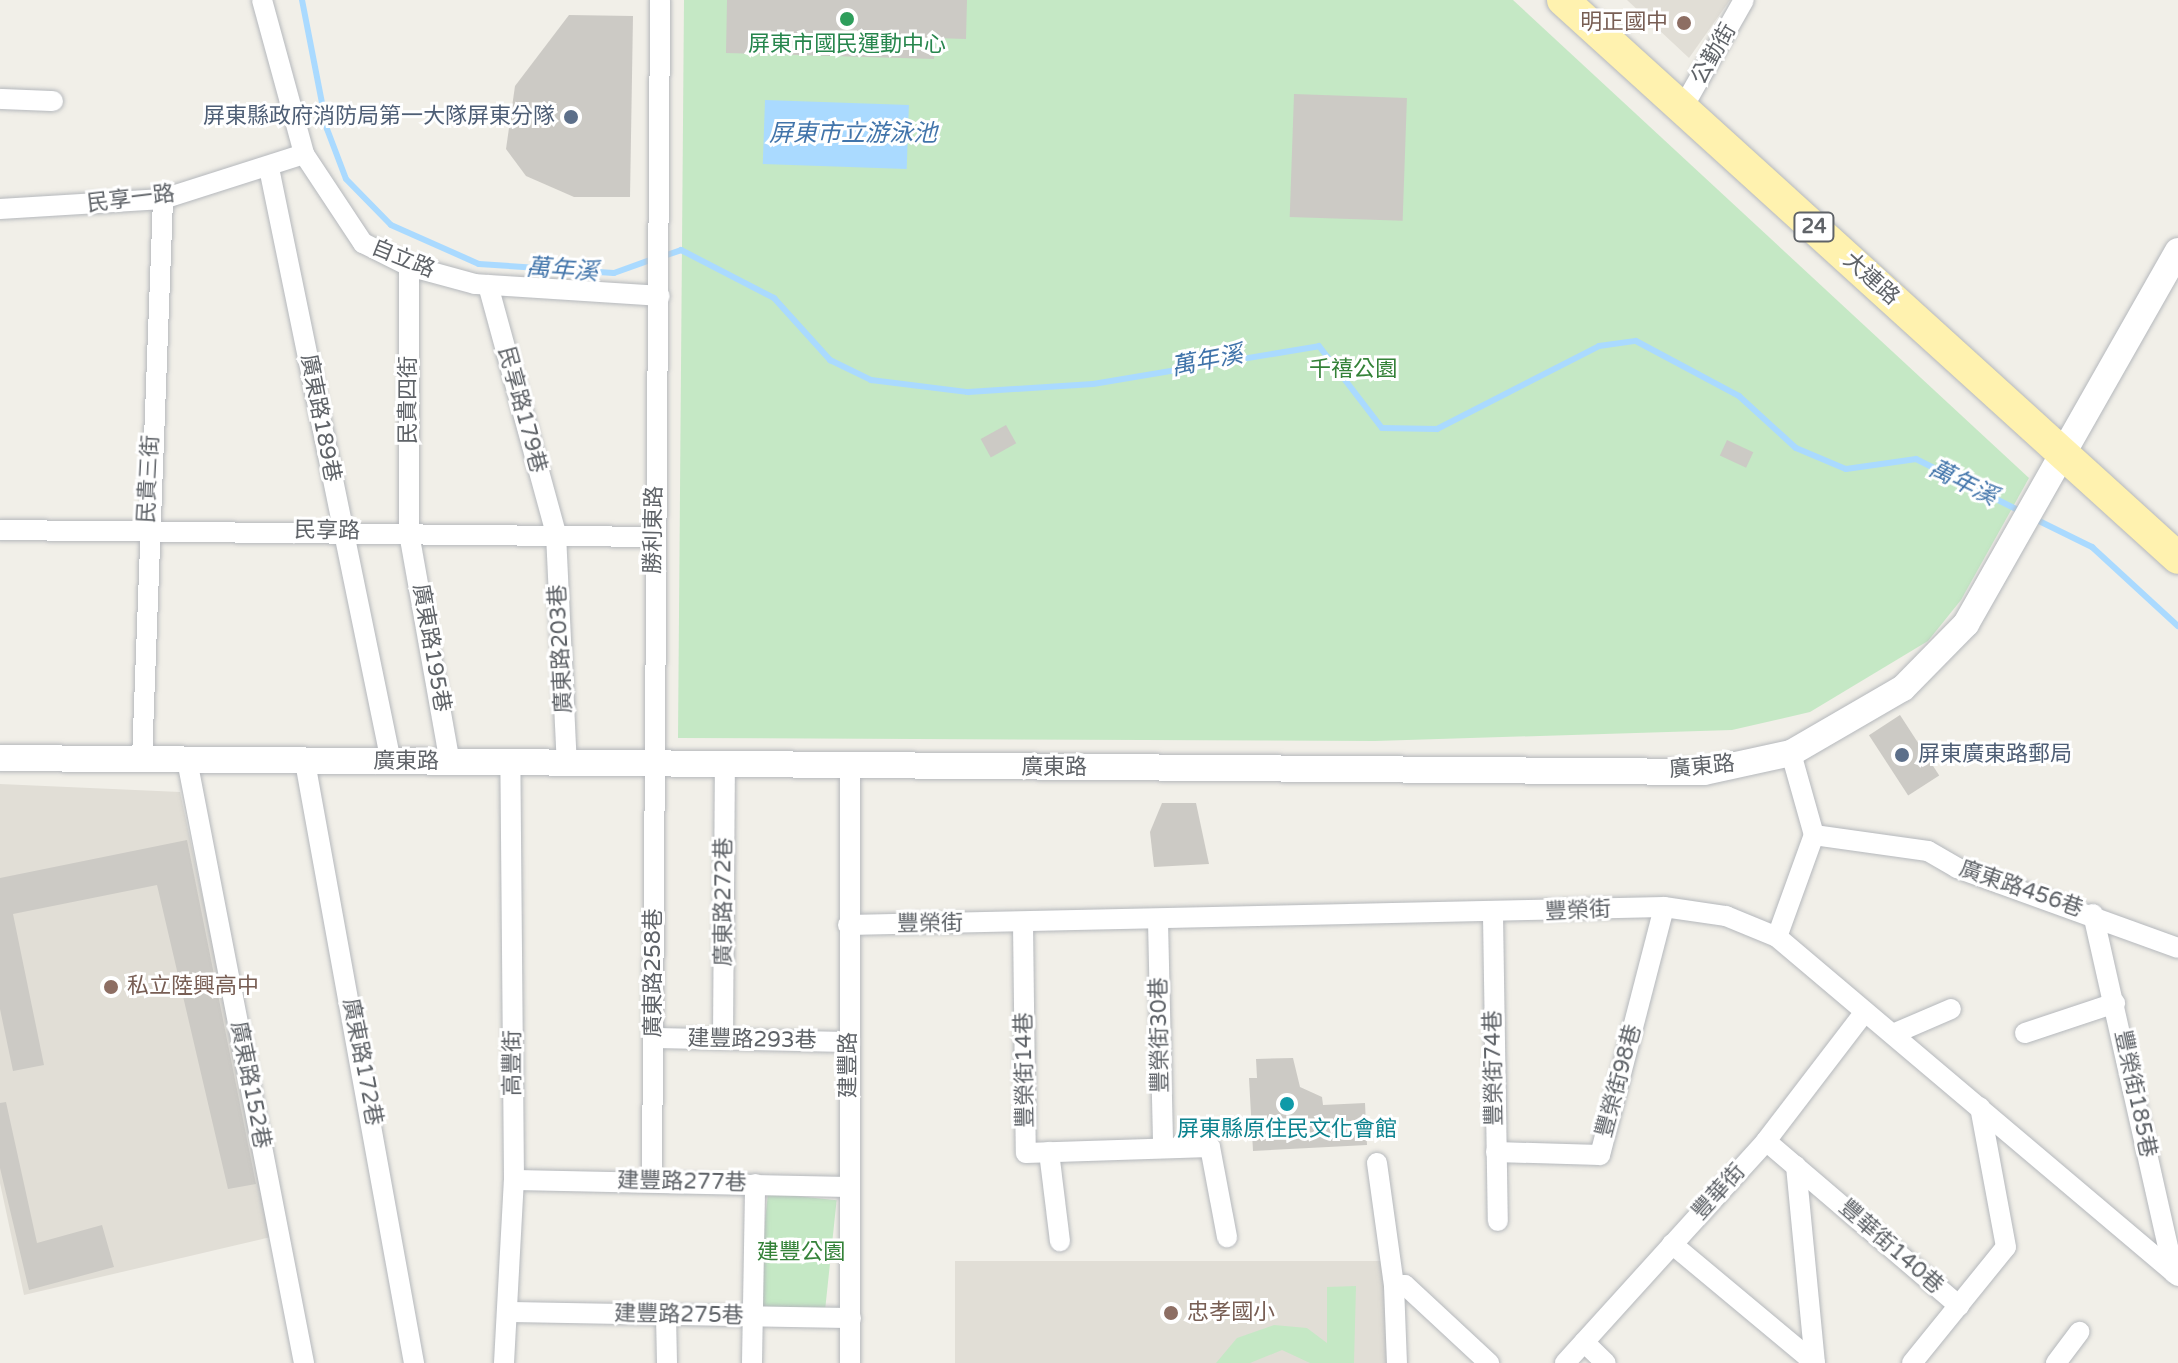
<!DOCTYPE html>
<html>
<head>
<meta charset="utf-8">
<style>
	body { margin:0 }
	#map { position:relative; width:2178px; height:1363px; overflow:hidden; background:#f1efe8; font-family:"Varela Round","Noto Sans TC",sans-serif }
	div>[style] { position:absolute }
	.education>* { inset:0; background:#e1ded6; transform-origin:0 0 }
	.green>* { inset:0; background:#c5e8c5; transform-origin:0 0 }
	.water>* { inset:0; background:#aadaff; transform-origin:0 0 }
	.stream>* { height:6px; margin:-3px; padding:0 3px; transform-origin:3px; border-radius:3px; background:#aadaff }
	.building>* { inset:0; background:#cccac5; transform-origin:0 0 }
	.roads { filter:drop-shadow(0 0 2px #b5b8bc) drop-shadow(0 0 2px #b5b8bc) }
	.minor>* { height:20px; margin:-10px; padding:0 10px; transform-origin:10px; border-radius:10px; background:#fff }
	.tertiary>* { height:26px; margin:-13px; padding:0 13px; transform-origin:13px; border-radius:13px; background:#fff }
	.primary>* { height:32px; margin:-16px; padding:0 16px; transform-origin:16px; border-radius:16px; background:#fff2af }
	.dots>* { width:22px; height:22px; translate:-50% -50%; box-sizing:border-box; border:4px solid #fff; border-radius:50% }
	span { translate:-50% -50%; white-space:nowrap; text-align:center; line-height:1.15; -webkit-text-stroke:6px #fff; paint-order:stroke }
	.shield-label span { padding:2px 6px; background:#fff; border:2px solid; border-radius:6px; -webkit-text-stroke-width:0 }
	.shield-label { font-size:20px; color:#5f6368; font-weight:700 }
	.education-label { font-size:22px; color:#785e54 }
	.right { translate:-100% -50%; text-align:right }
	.left { translate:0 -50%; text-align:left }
	.leisure-label { font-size:22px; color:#27864d }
	.street-label { font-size:22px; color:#5f6368 }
	.service-label { font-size:22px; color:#4e5e75 }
	.park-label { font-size:22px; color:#348238 }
	.culture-label { font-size:22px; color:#0d838f }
	.water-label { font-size:24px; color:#4174aa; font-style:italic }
</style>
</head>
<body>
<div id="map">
	<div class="education">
		<div style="clip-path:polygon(1627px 0,1730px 0,1689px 58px)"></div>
		<div style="clip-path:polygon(0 784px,180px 792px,275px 1236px,24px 1295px,0 1183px)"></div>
		<div style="left:1387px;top:1261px;width:102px;height:432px;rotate:90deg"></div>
	</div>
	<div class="green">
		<div style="clip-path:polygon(684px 0,1513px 0,2029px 478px,1961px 600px,1928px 641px,1810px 712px,1732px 730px,1375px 741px,678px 738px)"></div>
		<div style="left:768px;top:1193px;width:69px;height:113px;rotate:6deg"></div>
		<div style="clip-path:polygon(1356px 1286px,1354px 1363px,1310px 1363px,1282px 1350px,1250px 1363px,1216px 1363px,1237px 1338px,1274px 1325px,1307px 1328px,1327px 1343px,1327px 1287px)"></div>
	</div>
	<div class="water">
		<div style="left:765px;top:100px;width:144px;height:64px;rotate:2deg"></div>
	</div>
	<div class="stream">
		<div style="left:302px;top:0;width:131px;rotate:79deg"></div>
		<div style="left:327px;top:129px;width:53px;rotate:69.2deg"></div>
		<div style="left:346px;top:179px;width:64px;rotate:45.6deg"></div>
		<div style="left:391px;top:225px;width:96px;rotate:23.9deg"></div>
		<div style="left:479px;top:264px;width:135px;rotate:3.8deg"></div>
		<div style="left:614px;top:273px;width:41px;rotate:-19.7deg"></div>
		<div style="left:664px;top:256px;width:18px;rotate:-19deg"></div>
		<div style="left:681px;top:250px;width:105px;rotate:27.3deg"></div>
		<div style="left:774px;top:298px;width:84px;rotate:47.9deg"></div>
		<div style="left:830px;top:360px;width:46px;rotate:26deg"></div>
		<div style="left:871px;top:380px;width:98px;rotate:7.1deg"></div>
		<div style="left:968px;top:392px;width:125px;rotate:-3.7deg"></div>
		<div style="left:1093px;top:384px;width:229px;rotate:-9.5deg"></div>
		<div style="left:1319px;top:346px;width:103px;rotate:52.5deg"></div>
		<div style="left:1382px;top:428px;width:55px;rotate:1deg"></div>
		<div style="left:1437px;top:429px;width:182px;rotate:-27.1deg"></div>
		<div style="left:1599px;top:346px;width:37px;rotate:-8deg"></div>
		<div style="left:1636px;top:341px;width:117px;rotate:28.1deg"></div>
		<div style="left:1739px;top:396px;width:77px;rotate:42.4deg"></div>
		<div style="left:1796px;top:448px;width:54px;rotate:22.8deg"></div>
		<div style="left:1846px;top:469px;width:71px;rotate:-8.1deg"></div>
		<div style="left:1916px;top:459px;width:119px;rotate:26.6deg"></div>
		<div style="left:2035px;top:519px;width:64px;rotate:26.2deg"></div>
		<div style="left:2092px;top:547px;width:117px;rotate:42.6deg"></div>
	</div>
	<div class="building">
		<div style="clip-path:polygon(727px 0,967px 0,966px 39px,935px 38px,934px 59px,726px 53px)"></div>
		<div style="clip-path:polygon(569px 15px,633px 16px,630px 197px,574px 197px,526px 176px,506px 149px,515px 86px)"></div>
		<div style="left:1294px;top:94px;width:113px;height:123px;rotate:2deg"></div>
		<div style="left:1006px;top:425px;width:21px;height:29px;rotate:61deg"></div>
		<div style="left:1727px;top:440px;width:29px;height:17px;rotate:25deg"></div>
		<div style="left:1900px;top:715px;width:72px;height:37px;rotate:57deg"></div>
		<div style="clip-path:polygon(1162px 803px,1196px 803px,1209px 864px,1154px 867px,1150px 832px)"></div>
		<div style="clip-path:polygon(187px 840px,256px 1184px,228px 1189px,157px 885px,13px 914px,44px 1065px,13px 1071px,0 1009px,0 878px)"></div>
		<div style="clip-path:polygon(1293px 1058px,1300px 1087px,1322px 1097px,1323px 1105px,1365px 1103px,1367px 1145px,1253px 1151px,1249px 1078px,1257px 1078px,1256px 1059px)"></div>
		<div style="clip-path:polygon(6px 1102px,37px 1243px,102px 1225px,114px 1267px,29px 1290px,0 1168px,0 1103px)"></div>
	</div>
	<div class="roads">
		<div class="minor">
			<div style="left:262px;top:0;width:160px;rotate:74.7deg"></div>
			<div style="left:304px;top:154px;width:107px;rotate:56.5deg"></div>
			<div style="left:363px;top:243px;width:51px;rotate:26.6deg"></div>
			<div style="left:409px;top:266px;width:68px;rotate:15.3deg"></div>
			<div style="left:475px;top:284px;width:185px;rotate:3.7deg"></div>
			<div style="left:0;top:99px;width:53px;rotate:2.2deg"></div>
			<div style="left:1682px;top:109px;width:125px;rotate:-60.4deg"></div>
			<div style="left:269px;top:168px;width:606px;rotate:78.39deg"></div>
			<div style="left:0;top:209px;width:163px;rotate:-3.5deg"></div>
			<div style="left:163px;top:199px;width:148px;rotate:-17.7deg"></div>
			<div style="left:409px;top:266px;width:267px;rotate:90deg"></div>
			<div style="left:409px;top:533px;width:234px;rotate:79.9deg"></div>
			<div style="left:488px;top:285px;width:258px;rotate:74.7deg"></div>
			<div style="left:556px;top:534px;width:230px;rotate:87.3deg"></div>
			<div style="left:0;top:530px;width:653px;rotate:0.61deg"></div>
			<div style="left:142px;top:759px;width:560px;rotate:-87.85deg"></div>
			<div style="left:187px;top:760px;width:614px;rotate:79.02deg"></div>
			<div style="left:305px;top:762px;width:611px;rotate:79.72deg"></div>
			<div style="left:850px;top:767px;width:596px;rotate:90deg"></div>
			<div style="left:1814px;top:835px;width:115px;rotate:8deg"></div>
			<div style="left:1928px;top:851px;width:34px;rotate:30deg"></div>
			<div style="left:1957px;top:868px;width:235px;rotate:19.9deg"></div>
			<div style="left:2093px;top:914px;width:368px;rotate:77.3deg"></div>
			<div style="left:1493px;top:915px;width:306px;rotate:89.1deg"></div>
			<div style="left:1158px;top:921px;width:227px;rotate:88.7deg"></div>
			<div style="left:1023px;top:923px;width:230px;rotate:89.3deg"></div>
			<div style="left:1026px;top:1153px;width:184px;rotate:-1.9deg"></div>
			<div style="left:1210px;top:1147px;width:92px;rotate:79.3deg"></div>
			<div style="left:848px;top:925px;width:816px;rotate:-1.26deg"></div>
			<div style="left:1664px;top:907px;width:63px;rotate:8.3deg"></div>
			<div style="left:1726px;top:916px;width:55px;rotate:22.4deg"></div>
			<div style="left:1777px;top:937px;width:525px;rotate:40.21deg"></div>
			<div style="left:1777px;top:937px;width:109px;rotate:-70.1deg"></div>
			<div style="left:1814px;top:835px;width:85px;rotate:-105.7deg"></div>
			<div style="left:2025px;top:1033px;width:95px;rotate:-18.4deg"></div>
			<div style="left:1893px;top:1034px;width:63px;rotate:-23.3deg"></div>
			<div style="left:654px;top:1038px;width:195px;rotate:1.2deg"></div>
			<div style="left:723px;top:1039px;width:274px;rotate:-89.6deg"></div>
			<div style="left:1766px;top:1141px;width:254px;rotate:40.5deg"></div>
			<div style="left:1049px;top:1152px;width:90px;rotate:83deg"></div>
			<div style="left:1496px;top:1152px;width:104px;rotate:1.7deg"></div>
			<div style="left:1600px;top:1155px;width:256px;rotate:-75.5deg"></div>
			<div style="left:1377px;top:1163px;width:124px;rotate:82.1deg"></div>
			<div style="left:1394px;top:1286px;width:11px;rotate:-5deg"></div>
			<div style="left:1405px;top:1285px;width:115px;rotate:42.9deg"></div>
			<div style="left:1796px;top:1166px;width:198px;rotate:84.5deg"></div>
			<div style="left:514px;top:1180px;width:336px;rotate:1.2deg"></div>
			<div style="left:652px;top:1181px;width:1181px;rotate:-89.61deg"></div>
			<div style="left:1672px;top:1244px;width:186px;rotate:39.8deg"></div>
			<div style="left:1394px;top:1286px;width:77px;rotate:87.8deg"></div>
			<div style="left:507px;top:1312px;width:344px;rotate:1deg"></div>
			<div style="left:666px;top:1315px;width:48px;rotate:88.8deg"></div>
			<div style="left:1584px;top:1342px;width:30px;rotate:44deg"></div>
			<div style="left:504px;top:1363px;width:183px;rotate:-86.9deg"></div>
			<div style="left:514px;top:1180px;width:417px;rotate:-90.5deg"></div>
			<div style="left:752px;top:1363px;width:179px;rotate:-89deg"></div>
			<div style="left:1565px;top:1363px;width:299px;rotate:-47.8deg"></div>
			<div style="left:1766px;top:1141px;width:160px;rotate:-52.6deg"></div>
			<div style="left:1912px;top:1363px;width:149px;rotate:-51deg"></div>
			<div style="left:2006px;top:1247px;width:142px;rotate:-100.5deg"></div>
			<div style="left:2056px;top:1363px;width:39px;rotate:-53deg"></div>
		</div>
		<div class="tertiary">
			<div style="left:0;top:758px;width:1704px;rotate:0.47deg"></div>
			<div style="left:1704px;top:772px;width:89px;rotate:-12.3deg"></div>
			<div style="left:1791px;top:753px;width:129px;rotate:-30.1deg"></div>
			<div style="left:1903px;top:688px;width:90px;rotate:-45.5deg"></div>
			<div style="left:1966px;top:624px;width:429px;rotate:-60.4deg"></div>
		</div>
		<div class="primary">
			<div style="left:1563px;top:0;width:830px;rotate:42.22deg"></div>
		</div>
	</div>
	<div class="dots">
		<div style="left:847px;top:19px;background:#2e9e5b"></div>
		<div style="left:1684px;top:23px;background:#8d6e63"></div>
		<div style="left:571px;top:117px;background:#5c6f8a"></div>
		<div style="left:1902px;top:755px;background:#5c6f8a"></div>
		<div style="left:111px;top:987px;background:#8d6e63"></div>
		<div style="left:1287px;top:1104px;background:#0f9aa8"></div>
		<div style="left:1171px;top:1313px;background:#8d6e63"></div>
	</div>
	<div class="shield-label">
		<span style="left:1814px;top:227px">24</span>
	</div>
	<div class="education-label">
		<span class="right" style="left:1668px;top:23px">明正國中</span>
		<span class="left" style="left:127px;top:987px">私立陸興高中</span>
		<span class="left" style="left:1187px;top:1313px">忠孝國小</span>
	</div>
	<div class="leisure-label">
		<span style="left:847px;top:45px">屏東市國民運動中心</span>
	</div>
	<div class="street-label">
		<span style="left:1714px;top:54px;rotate:-60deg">公勤街</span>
		<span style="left:131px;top:199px;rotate:-7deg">民享一路</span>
		<span style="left:403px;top:259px;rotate:22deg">自立路</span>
		<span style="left:1871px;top:279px;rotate:42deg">大連路</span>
		<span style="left:409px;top:400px;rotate:-90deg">民貴四街</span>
		<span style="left:522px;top:410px;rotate:75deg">民享路179巷</span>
		<span style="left:320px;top:418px;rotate:79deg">廣東路189巷</span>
		<span style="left:149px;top:479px;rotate:-87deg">民貴三街</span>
		<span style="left:654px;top:530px;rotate:-89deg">勝利東路</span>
		<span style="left:327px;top:531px;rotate:1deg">民享路</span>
		<span style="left:431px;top:648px;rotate:80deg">廣東路195巷</span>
		<span style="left:561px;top:649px;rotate:-93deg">廣東路203巷</span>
		<span style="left:406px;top:762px">廣東路</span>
		<span style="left:1702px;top:767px;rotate:-6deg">廣東路</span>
		<span style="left:1054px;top:768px">廣東路</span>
		<span style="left:2021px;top:889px;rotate:19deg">廣東路456巷</span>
		<span style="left:724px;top:902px;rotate:-90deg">廣東路272巷</span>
		<span style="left:1578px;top:911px;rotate:-3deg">豐榮街</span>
		<span style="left:930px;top:924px;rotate:-1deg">豐榮街</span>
		<span style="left:654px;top:973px;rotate:-90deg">廣東路258巷</span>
		<span style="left:1160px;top:1035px;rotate:-91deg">豐榮街30巷</span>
		<span style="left:752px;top:1040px;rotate:1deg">建豐路293巷</span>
		<span style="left:362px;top:1062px;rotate:79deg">廣東路172巷</span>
		<span style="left:513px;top:1063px;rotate:-90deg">高豐街</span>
		<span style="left:849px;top:1065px;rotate:-90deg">建豐路</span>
		<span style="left:1494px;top:1068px;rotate:-91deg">豐榮街74巷</span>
		<span style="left:1025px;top:1070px;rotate:-91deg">豐榮街14巷</span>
		<span style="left:1619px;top:1081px;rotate:-75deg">豐榮街98巷</span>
		<span style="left:250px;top:1085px;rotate:79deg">廣東路152巷</span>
		<span style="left:2135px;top:1094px;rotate:78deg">豐榮街185巷</span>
		<span style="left:682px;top:1182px;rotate:1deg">建豐路277巷</span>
		<span style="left:1719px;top:1192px;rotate:-48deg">豐華街</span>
		<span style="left:1891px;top:1247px;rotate:41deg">豐華街140巷</span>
		<span style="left:679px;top:1315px;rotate:1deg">建豐路275巷</span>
	</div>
	<div class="service-label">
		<span class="right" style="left:555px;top:117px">屏東縣政府消防局第一大隊屏東分隊</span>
		<span class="left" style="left:1918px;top:755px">屏東廣東路郵局</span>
	</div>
	<div class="park-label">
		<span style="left:1353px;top:370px">千禧公園</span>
		<span style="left:801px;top:1253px">建豐公園</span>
	</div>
	<div class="culture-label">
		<span style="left:1287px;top:1130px">屏東縣原住民文化會館</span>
	</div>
	<div class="water-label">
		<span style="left:853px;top:134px">屏東市立游泳池</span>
		<span style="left:562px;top:270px;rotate:4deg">萬年溪</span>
		<span style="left:1207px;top:361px;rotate:-11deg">萬年溪</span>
		<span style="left:1963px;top:483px;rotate:26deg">萬年溪</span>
	</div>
</div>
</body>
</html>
